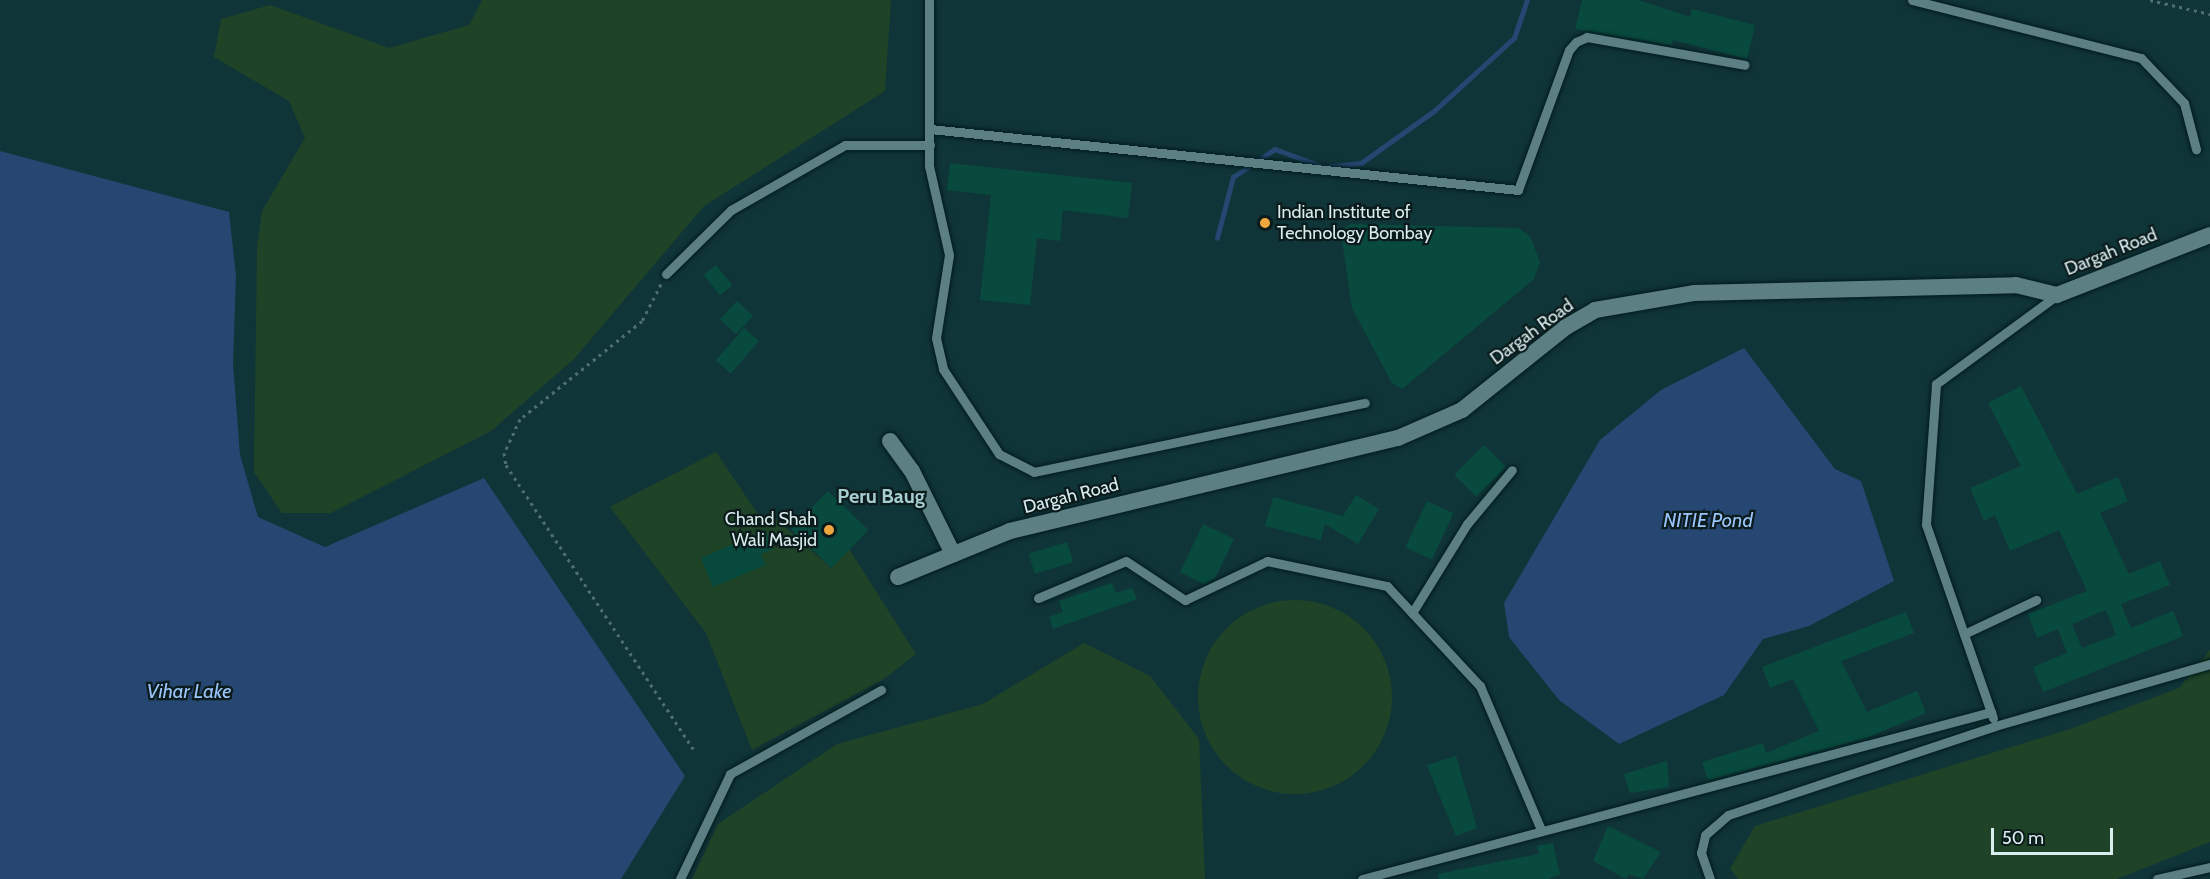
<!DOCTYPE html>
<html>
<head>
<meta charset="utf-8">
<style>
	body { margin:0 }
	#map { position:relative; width:2210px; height:879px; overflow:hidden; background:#103538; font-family:Cabin,sans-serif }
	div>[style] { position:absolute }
	.green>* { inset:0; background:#1e4327 }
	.round { border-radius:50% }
	.water>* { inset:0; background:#254771 }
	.stream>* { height:4.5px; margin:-2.25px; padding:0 2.25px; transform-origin:2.25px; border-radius:2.25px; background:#254771 }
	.building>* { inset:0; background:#084b3e; transform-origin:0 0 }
	.path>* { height:3px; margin-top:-1.5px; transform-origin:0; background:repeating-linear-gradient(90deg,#4e6e70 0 3px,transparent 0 7.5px) }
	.roads { filter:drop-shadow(0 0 2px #011b1d) drop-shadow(0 0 2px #011b1d) }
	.service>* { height:9px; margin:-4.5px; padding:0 4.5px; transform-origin:4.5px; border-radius:4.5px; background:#5b7f82 }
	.minor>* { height:16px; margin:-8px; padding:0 8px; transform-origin:8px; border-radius:8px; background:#5b7f82 }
	.dots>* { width:16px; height:16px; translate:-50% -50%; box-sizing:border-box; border:3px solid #0b1a1b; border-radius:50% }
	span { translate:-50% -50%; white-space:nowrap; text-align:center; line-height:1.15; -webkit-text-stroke:4.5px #0b1a1b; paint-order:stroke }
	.poi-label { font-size:18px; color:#d9ecee }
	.left { translate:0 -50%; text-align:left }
	.right { translate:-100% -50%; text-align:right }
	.street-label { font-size:18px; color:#d9ecee }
	.neighbourhood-label { font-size:20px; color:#a6cdd0; font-weight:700 }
	.water-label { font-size:20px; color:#9ac5fb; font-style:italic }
	.scale { position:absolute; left:1991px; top:828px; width:122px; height:27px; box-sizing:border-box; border:3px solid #d9ecee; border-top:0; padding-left:8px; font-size:18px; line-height:21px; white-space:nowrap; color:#d9ecee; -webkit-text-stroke:4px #0b1a1b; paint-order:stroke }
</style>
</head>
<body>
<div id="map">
	<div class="green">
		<div style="clip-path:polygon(482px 0,891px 0,885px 91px,704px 206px,574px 359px,491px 431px,331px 513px,282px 513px,254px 472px,257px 247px,262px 211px,305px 138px,289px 101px,214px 57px,221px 19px,270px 5px,389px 48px,469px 25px)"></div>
		<div style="clip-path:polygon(716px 452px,764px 523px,772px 515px,831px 568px,849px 549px,916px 654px,884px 679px,752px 750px,706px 633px,610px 507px)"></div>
		<div class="round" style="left:1198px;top:600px;width:194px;height:194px"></div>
		<div style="clip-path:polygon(1084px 643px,1150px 676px,1199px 739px,1205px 879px,692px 879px,718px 824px,837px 744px,983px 704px)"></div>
		<div style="clip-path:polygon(2210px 650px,2210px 842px,2117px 879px,1738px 879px,1730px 869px,1755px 826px,2070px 729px,2179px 688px)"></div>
	</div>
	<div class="water">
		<div style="clip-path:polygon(0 151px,229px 212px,236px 276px,233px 363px,240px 455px,258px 517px,325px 547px,484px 478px,685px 776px,621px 879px,0 879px)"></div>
		<div style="clip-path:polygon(1744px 348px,1835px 469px,1861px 481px,1894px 581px,1809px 626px,1763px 639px,1724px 695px,1619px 744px,1559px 700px,1509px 637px,1504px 603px,1600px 440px,1661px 390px)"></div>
	</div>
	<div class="stream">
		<div style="left:1217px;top:238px;width:63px;rotate:-75.3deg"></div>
		<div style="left:1233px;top:177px;width:50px;rotate:-33.7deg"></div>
		<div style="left:1275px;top:149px;width:52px;rotate:20.2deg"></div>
		<div style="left:1324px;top:167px;width:37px;rotate:-6deg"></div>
		<div style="left:1361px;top:163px;width:90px;rotate:-35.5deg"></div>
		<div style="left:1434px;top:111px;width:108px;rotate:-42.4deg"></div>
		<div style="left:1514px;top:38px;width:40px;rotate:-71.1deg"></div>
	</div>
	<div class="building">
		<div style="clip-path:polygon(1582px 0,1638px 0,1690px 17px,1692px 9px,1755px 25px,1747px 59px,1673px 40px,1672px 45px,1575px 29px)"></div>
		<div style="clip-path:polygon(950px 163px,1132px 183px,1128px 218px,1063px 210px,1060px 241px,1037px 238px,1030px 305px,980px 300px,991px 195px,947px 190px)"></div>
		<div style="clip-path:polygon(1350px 224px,1518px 228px,1530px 236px,1540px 262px,1534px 279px,1402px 389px,1392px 383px,1352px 308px,1341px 233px)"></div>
		<div style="left:716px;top:265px;width:26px;height:16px;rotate:51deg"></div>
		<div style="left:737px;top:301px;width:22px;height:25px;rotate:43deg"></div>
		<div style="left:744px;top:328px;width:20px;height:43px;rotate:41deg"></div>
		<div style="clip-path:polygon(evenodd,2021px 386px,2077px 494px,2118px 477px,2128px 501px,2100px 513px,2129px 574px,2160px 561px,2170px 585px,2121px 604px,2131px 628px,2173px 611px,2183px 636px,2043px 692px,2033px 667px,2067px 653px,2058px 629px,2037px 638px,2028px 614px,2087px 591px,2059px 530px,2010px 551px,1995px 515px,1984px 521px,1970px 488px,2021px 466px,1988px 403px,2021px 386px,2106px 610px,2116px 635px,2082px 648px,2072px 624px,2106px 610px)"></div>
		<div style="left:1484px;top:445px;width:31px;height:42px;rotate:45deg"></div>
		<div style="left:828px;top:491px;width:56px;height:53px;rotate:44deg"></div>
		<div style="clip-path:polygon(1356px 495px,1379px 509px,1358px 544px,1325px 524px,1321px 540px,1265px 526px,1273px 497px,1343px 516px)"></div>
		<div style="left:1427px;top:501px;width:29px;height:51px;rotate:25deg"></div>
		<div style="clip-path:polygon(1203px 524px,1234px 539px,1215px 578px,1204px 584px,1180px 572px)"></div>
		<div style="clip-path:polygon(765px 530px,773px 549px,761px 554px,766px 565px,713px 587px,701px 558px)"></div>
		<div style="left:1067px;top:542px;width:21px;height:40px;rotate:73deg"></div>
		<div style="clip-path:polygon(1112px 583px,1116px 593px,1132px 588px,1137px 599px,1053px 629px,1049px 617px,1063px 612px,1059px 601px)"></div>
		<div style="clip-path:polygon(1906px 612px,1914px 633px,1841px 661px,1867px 712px,1917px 691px,1926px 713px,1866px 738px,1708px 780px,1702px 762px,1763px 743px,1766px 753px,1819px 731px,1793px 679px,1770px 688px,1762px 667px)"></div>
		<div style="clip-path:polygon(1456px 756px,1477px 828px,1456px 836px,1427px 765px)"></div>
		<div style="clip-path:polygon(1667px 761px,1669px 787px,1630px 793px,1624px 774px)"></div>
		<div style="clip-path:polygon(1608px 826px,1661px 852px,1643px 879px,1629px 874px,1626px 879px,1593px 861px)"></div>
		<div style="clip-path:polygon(1553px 843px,1560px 874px,1548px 879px,1439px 879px,1438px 874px,1539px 854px,1537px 846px)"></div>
	</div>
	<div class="path">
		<div style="left:2150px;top:0;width:62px;rotate:13.1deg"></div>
		<div style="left:661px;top:284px;width:42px;rotate:117.2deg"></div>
		<div style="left:642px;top:321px;width:156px;rotate:141.2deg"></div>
		<div style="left:520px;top:419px;width:38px;rotate:115deg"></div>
		<div style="left:504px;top:453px;width:12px;rotate:81deg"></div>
		<div style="left:506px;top:465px;width:340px;rotate:56.6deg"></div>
	</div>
	<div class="roads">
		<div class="service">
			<div style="left:929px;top:0;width:166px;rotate:90deg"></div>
			<div style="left:929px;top:166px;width:91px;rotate:77.3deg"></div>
			<div style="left:949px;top:255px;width:84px;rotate:98.9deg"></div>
			<div style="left:936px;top:338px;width:32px;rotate:77deg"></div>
			<div style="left:943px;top:369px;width:102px;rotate:56.6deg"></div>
			<div style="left:999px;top:454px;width:39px;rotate:27deg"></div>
			<div style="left:1034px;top:472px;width:338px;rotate:-11.8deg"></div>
			<div style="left:1912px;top:0;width:236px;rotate:14.2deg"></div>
			<div style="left:2141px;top:58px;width:62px;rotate:46.3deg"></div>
			<div style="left:2184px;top:103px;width:48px;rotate:75.4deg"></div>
			<div style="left:930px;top:129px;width:591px;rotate:5.92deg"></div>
			<div style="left:1518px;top:190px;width:149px;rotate:-70deg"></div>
			<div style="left:1569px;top:50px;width:11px;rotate:-49deg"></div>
			<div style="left:1576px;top:42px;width:12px;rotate:-24deg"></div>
			<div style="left:1587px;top:37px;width:160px;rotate:10deg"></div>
			<div style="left:666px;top:274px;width:91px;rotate:-44.6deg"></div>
			<div style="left:731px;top:210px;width:131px;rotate:-29.7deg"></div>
			<div style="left:845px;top:145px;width:85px"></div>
			<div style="left:1038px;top:598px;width:95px;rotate:-22.8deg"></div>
			<div style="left:1126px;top:561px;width:71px;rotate:33.5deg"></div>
			<div style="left:1185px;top:600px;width:91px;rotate:-25.4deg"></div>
			<div style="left:1267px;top:561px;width:123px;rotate:11.8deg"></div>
			<div style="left:1387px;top:586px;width:137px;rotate:47.1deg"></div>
			<div style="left:1480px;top:686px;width:156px;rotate:67deg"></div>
			<div style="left:1412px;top:613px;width:105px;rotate:-58.3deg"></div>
			<div style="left:1467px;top:524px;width:70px;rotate:-50.2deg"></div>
			<div style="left:1964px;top:634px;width:80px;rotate:-25.3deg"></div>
			<div style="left:1993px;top:718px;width:205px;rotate:-109.1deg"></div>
			<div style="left:1926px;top:524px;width:140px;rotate:-85.9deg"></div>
			<div style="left:1936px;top:384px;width:150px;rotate:-36.3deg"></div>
			<div style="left:680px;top:879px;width:116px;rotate:-64.5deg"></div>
			<div style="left:730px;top:774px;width:173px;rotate:-29.1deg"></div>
			<div style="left:1362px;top:879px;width:651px;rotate:-14.87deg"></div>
			<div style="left:1710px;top:879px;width:28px;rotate:-109deg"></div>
			<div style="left:1701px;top:853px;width:18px;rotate:-77deg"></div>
			<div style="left:1705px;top:835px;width:30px;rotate:-41deg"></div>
			<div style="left:1728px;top:815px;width:281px;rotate:-18.4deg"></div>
			<div style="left:1995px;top:726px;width:224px;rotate:-16.1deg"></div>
			<div style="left:2157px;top:879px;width:54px;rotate:-12.8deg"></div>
		</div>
		<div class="minor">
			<div style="left:890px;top:441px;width:37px;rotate:54deg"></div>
			<div style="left:912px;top:471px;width:93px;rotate:63.7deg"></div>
			<div style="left:898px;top:577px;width:121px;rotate:-22.3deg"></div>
			<div style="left:1010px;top:531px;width:399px;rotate:-13.5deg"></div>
			<div style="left:1398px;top:438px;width:70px;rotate:-23.6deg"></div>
			<div style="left:1462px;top:410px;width:133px;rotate:-38.6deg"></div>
			<div style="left:1566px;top:327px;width:34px;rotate:-30deg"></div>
			<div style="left:1595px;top:310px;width:100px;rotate:-9.7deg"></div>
			<div style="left:1694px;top:293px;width:322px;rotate:-1.4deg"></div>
			<div style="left:2016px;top:285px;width:42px;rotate:13.7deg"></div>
			<div style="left:2057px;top:295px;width:164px;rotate:-21.4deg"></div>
		</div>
	</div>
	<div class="dots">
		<div style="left:1265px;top:223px;background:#f0a63f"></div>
		<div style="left:829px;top:530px;background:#f0a63f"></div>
	</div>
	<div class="poi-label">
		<span class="left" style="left:1277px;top:223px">Indian Institute of<br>Technology Bombay</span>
		<span class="right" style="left:817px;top:530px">Chand Shah<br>Wali Masjid</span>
	</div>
	<div class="street-label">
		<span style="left:2111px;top:252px;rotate:-22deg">Dargah Road</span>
		<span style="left:1532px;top:332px;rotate:-36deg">Dargah Road</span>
		<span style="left:1071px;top:496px;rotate:-14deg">Dargah Road</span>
	</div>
	<div class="neighbourhood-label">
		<span style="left:881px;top:496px">Peru Baug</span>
	</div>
	<div class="water-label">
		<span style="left:1708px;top:520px">NITIE Pond</span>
		<span style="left:189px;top:691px">Vihar Lake</span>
	</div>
	<div class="scale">50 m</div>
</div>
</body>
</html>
